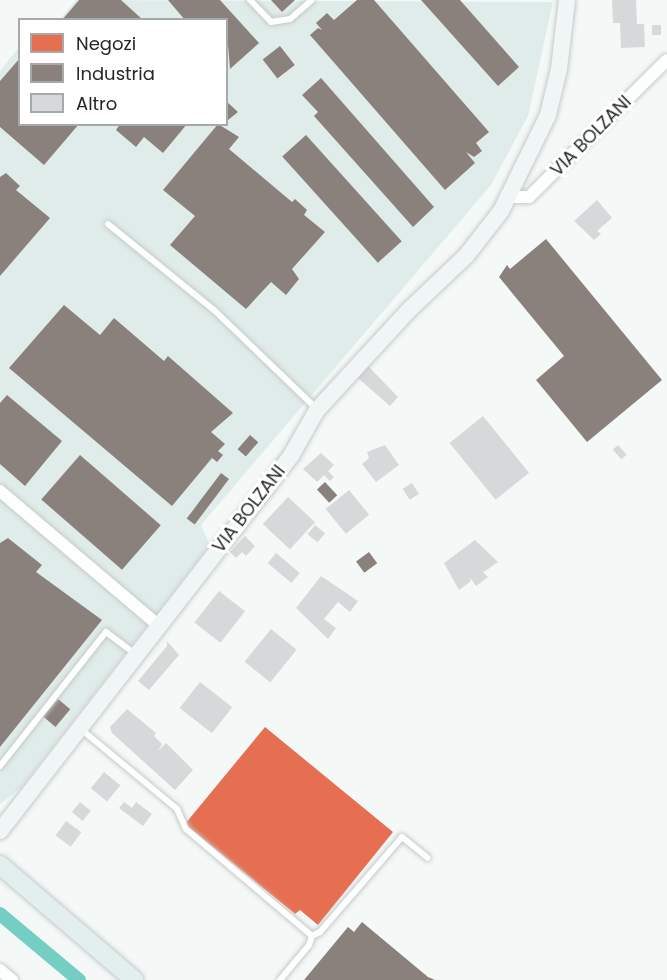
<!DOCTYPE html>
<html>
<head>
<meta charset="utf-8">
<style>
	body { margin:0 }
	#map { position:relative; width:667px; height:980px; overflow:hidden; background:#f4f9f8; font-family:Poppins,sans-serif }
	div>[style] { position:absolute }
	.built>* { inset:0; background:#e0ece9 }
	.shops>* { inset:0; background:#e76f51 }
	.industry>* { inset:0; background:#8a817c; transform-origin:0 0 }
	.canal>* { height:14px; margin:-7px; padding:0 7px; transform-origin:7px; border-radius:7px; background:#74cec4 }
	.building>* { inset:0; background:#d7d8d9; transform-origin:0 0 }
	.roads { filter:drop-shadow(0 0 2px #c6cac9) drop-shadow(0 0 2px #c6cac9) }
	.lane>* { height:6px; margin:-3px; padding:0 3px; transform-origin:3px; border-radius:3px; background:#fdfefe }
	.street>* { height:12px; margin:-6px; padding:0 6px; transform-origin:6px; border-radius:6px; background:#fdfefe }
	.secondary>* { height:16px; margin:-8px; padding:0 8px; transform-origin:8px; border-radius:8px; background:#f0f6f5 }
	.primary>* { height:18px; margin:-9px; padding:0 9px; transform-origin:9px; border-radius:9px; background:#e2efee }
	span { translate:-50% -50%; white-space:nowrap; text-align:center; line-height:1.15; -webkit-text-stroke:6px #fff; paint-order:stroke }
	.street-label { font-size:18px; color:#252828 }
	.legend { position:absolute; left:18px; top:18px; width:210px; height:108px; box-sizing:border-box; background:#fff; border:2px solid #a8a9a9; margin:0; padding:8px 10px; list-style:none; font-size:18px; color:#252828 }
	.legend li { display:flex; align-items:center; gap:12px; height:30px }
	.legend b { width:30px; border:2px solid #a8a9a9 }
</style>
</head>
<body>
<div id="map">
	<div class="built">
		<div style="clip-path:polygon(76px 0,553px 2px,528px 116px,491px 185px,201px 525px,210px 545px,21px 788px,0 804px,0 71px,19px 47px,20px 124px,226px 124px,226px 20px,60px 19px)"></div>
	</div>
	<div class="shops">
		<div style="clip-path:polygon(265px 727px,393px 832px,318px 925px,300px 910px,295px 914px,185px 824px)"></div>
	</div>
	<div class="industry">
		<div style="clip-path:polygon(79px 0,121px 0,143px 20px,62px 20px)"></div>
		<div style="clip-path:polygon(168px 0,220px 0,259px 43px,230px 69px,226px 20px,185px 20px)"></div>
		<div style="clip-path:polygon(271px 0,295px 0,282px 12px)"></div>
		<div style="clip-path:polygon(357px 0,374px 0,489px 132px,476px 143px,482px 151px,474px 157px,466px 152px,475px 163px,445px 190px,310px 35px,318px 28px,322px 30px,316px 23px,327px 13px,334px 20px)"></div>
		<div style="clip-path:polygon(421px 0,460px 0,519px 67px,498px 86px)"></div>
		<div style="left:280px;top:46px;width:24px;height:22px;rotate:52deg"></div>
		<div style="clip-path:polygon(20px 58px,20px 124px,79px 124px,44px 165px,0 127px,0 81px)"></div>
		<div style="clip-path:polygon(321px 78px,434px 207px,413px 227px,314px 116px,318px 112px,302px 95px)"></div>
		<div style="clip-path:polygon(226px 101px,238px 112px,228px 120px,226px 119px)"></div>
		<div style="clip-path:polygon(120px 124px,187px 124px,163px 153px,144px 137px,136px 147px,116px 130px)"></div>
		<div style="clip-path:polygon(218px 124px,239px 137px,229px 149px,292px 202px,295px 199px,307px 210px,304px 215px,325px 232px,292px 269px,299px 279px,286px 295px,271px 282px,246px 309px,170px 245px,195px 216px,163px 190px)"></div>
		<div style="left:306px;top:135px;width:143px;height:32px;rotate:48deg"></div>
		<div style="clip-path:polygon(6px 173px,20px 186px,16px 190px,50px 218px,0 276px,0 177px)"></div>
		<div style="clip-path:polygon(546px 239px,662px 380px,587px 442px,536px 380px,564px 356px,499px 277px,507px 265px,510px 269px)"></div>
		<div style="clip-path:polygon(64px 305px,100px 335px,114px 318px,164px 361px,168px 356px,233px 413px,211px 432px,225px 444px,218px 451px,223px 455px,217px 462px,212px 458px,172px 506px,9px 368px)"></div>
		<div style="clip-path:polygon(7px 395px,62px 441px,25px 486px,0 464px,0 403px)"></div>
		<div style="left:250px;top:435px;width:11px;height:19px;rotate:41deg"></div>
		<div style="left:80px;top:455px;width:107px;height:59px;rotate:41deg"></div>
		<div style="left:221px;top:473px;width:10px;height:57px;rotate:37deg"></div>
		<div style="left:325px;top:482px;width:18px;height:11px;rotate:47deg"></div>
		<div style="clip-path:polygon(8px 538px,42px 565px,36px 572px,102px 620px,0 747px,0 543px)"></div>
		<div style="left:369px;top:552px;width:14px;height:16px;rotate:54deg"></div>
		<div style="left:58px;top:699px;width:16px;height:23px;rotate:40deg"></div>
		<div style="clip-path:polygon(362px 922px,428px 977px,435px 980px,304px 980px,348px 927px,354px 932px)"></div>
	</div>
	<div class="canal">
		<div style="left:0;top:914px;width:103px;rotate:39.9deg"></div>
	</div>
	<div class="building">
		<div style="clip-path:polygon(612px 0,636px 0,637px 24px,644px 24px,645px 47px,621px 48px,620px 23px,613px 23px)"></div>
		<div style="left:661px;top:25px;width:10px;height:9px;rotate:90deg"></div>
		<div style="clip-path:polygon(597px 200px,612px 218px,597px 231px,601px 234px,594px 240px,574px 221px)"></div>
		<div style="clip-path:polygon(368px 366px,398px 397px,390px 406px,358px 378px)"></div>
		<div style="left:483px;top:416px;width:73px;height:43px;rotate:51deg"></div>
		<div style="clip-path:polygon(385px 445px,399px 465px,376px 482px,362px 464px,369px 458px,367px 452px)"></div>
		<div style="left:618px;top:445px;width:13px;height:7px;rotate:48deg"></div>
		<div style="clip-path:polygon(321px 453px,334px 465px,328px 471px,334px 477px,330px 481px,324px 475px,317px 482px,303px 469px)"></div>
		<div style="left:412px;top:483px;width:13px;height:11px;rotate:58deg"></div>
		<div style="left:349px;top:490px;width:32px;height:30px;rotate:51deg"></div>
		<div style="left:288px;top:497px;width:37px;height:37px;rotate:43deg"></div>
		<div style="left:315px;top:525px;width:13px;height:12px;rotate:39deg"></div>
		<div style="clip-path:polygon(245px 536px,255px 546px,246px 556px,242px 552px,236px 558px,230px 552px)"></div>
		<div style="clip-path:polygon(475px 540px,498px 562px,484px 572px,481px 570px,488px 577px,476px 586px,470px 577px,471px 581px,459px 590px,444px 563px)"></div>
		<div style="left:276px;top:553px;width:31px;height:13px;rotate:40deg"></div>
		<div style="clip-path:polygon(321px 576px,358px 601px,350px 612px,338px 602px,324px 619px,336px 628px,328px 639px,296px 608px)"></div>
		<div style="left:219px;top:591px;width:33px;height:40px;rotate:38deg"></div>
		<div style="left:271px;top:629px;width:33px;height:42px;rotate:39deg"></div>
		<div style="clip-path:polygon(167px 641px,179px 655px,149px 690px,138px 681px,167px 646px)"></div>
		<div style="left:200px;top:682px;width:41px;height:33px;rotate:38deg"></div>
		<div style="clip-path:polygon(127px 709px,156px 733px,154px 736px,162px 744px,158px 751px,166px 743px,193px 770px,175px 790px,112px 733px,110px 727px)"></div>
		<div style="left:104px;top:772px;width:21px;height:21px;rotate:39deg"></div>
		<div style="left:80px;top:802px;width:14px;height:13px;rotate:39deg"></div>
		<div style="clip-path:polygon(124px 802px,132px 808px,136px 802px,152px 814px,143px 826px,119px 808px)"></div>
		<div style="left:66px;top:821px;width:19px;height:18px;rotate:36deg"></div>
	</div>
	<div class="roads">
		<div class="lane">
			<div style="left:250px;top:0;width:30px;rotate:46deg"></div>
			<div style="left:271px;top:22px;width:19px;rotate:-9deg"></div>
			<div style="left:290px;top:19px;width:29px;rotate:-41deg"></div>
			<div style="left:108px;top:224px;width:136px;rotate:39.1deg"></div>
			<div style="left:214px;top:310px;width:143px;rotate:43.9deg"></div>
			<div style="left:82px;top:730px;width:124px;rotate:39.7deg"></div>
			<div style="left:177px;top:809px;width:22px;rotate:66deg"></div>
			<div style="left:186px;top:829px;width:165px;rotate:40.3deg"></div>
			<div style="left:0;top:766px;width:171px;rotate:-51.7deg"></div>
			<div style="left:106px;top:632px;width:36px;rotate:37deg"></div>
			<div style="left:280px;top:980px;width:45px;rotate:-50.4deg"></div>
			<div style="left:309px;top:945px;width:9px;rotate:-72deg"></div>
			<div style="left:312px;top:936px;width:9px;rotate:-27deg"></div>
			<div style="left:320px;top:932px;width:125px;rotate:-49.2deg"></div>
			<div style="left:402px;top:837px;width:33px;rotate:39deg"></div>
		</div>
		<div class="street">
			<div style="left:509px;top:197px;width:20px"></div>
			<div style="left:529px;top:197px;width:194px;rotate:-44.8deg"></div>
			<div style="left:0;top:491px;width:207px;rotate:40.3deg"></div>
			<div style="left:0;top:970px;width:16px;rotate:40deg"></div>
		</div>
		<div class="secondary">
			<div style="left:0;top:831px;width:477px;rotate:-52.2deg"></div>
			<div style="left:292px;top:454px;width:51px;rotate:-60.4deg"></div>
			<div style="left:317px;top:410px;width:136px;rotate:-47.4deg"></div>
			<div style="left:409px;top:310px;width:79px;rotate:-43.5deg"></div>
			<div style="left:466px;top:256px;width:57px;rotate:-52.1deg"></div>
			<div style="left:501px;top:211px;width:107px;rotate:-63.9deg"></div>
			<div style="left:548px;top:115px;width:47px;rotate:-76.6deg"></div>
			<div style="left:559px;top:69px;width:69px;rotate:-83.4deg"></div>
		</div>
		<div class="primary">
			<div style="left:0;top:865px;width:177px;rotate:40.6deg"></div>
		</div>
	</div>
	<div class="street-label">
		<span style="left:591px;top:136px;rotate:-45deg">VIA BOLZANI</span>
		<span style="left:249px;top:509px;rotate:-52deg">VIA BOLZANI</span>
	</div>
	<ul class="legend">
	<li><b style="height:16px;background:#e76f51"></b>Negozi</li>
	<li><b style="height:16px;background:#8a817c"></b>Industria</li>
	<li><b style="height:16px;background:#d7d8d9"></b>Altro</li>
	</ul>
</div>
</body>
</html>
